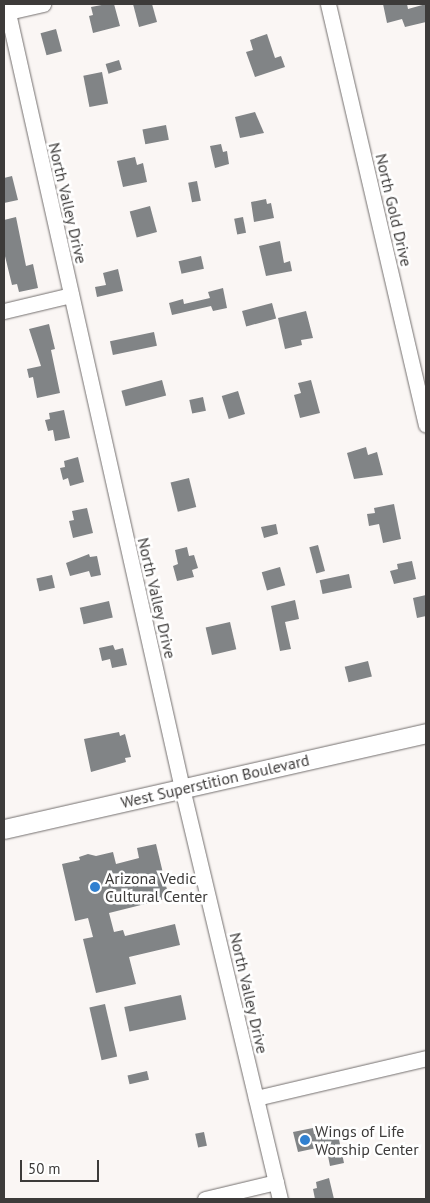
<!DOCTYPE html>
<html>
<head>
<meta charset="utf-8">
<style>
	body { margin:0 }
	#map { position:relative; width:430px; height:1203px; overflow:hidden; background:#faf6f4; font-family:"PT Sans",sans-serif }
	div>[style] { position:absolute }
	.building>* { inset:0; background:#818486; transform-origin:0 0 }
	.roads { filter:drop-shadow(0 0 1px #74706f) drop-shadow(0 0 1px #74706f) }
	.minor>* { height:15px; margin:-7.5px; padding:0 7.5px; transform-origin:7.5px; border-radius:7.5px; background:#fff }
	.major>* { height:19px; margin:-9.5px; padding:0 9.5px; transform-origin:9.5px; border-radius:9.5px; background:#fff }
	.dots>* { width:14px; height:14px; translate:-50% -50%; box-sizing:border-box; border:2px solid #fff; border-radius:50% }
	span { translate:-50% -50%; white-space:nowrap; text-align:center; line-height:1.15; -webkit-text-stroke:5px #fff; paint-order:stroke }
	.street-label { font-size:16px; color:#3d3b3a }
	.poi-label { font-size:16px; color:#3d3b3a }
	.left { translate:0 -50%; text-align:left }
	.frame { position:absolute; inset:0; border:5px solid #3d3b3a; pointer-events:none }
	.scale { position:absolute; left:20px; top:1160px; width:79px; height:22px; box-sizing:border-box; border:2px solid #3d3b3a; border-top:0; padding-left:6px; font-size:15px; line-height:18px; white-space:nowrap; color:#3d3b3a; -webkit-text-stroke:4px #fff; paint-order:stroke }
</style>
</head>
<body>
<div id="map">
	<div class="building">
		<div style="clip-path:polygon(107px 4px,114px 4px,120px 26px,93px 33px,89px 16px,93px 15px,91px 7px)"></div>
		<div style="clip-path:polygon(133px 4px,152px 4px,157px 22px,139px 27px)"></div>
		<div style="clip-path:polygon(383px 4px,407px 4px,408px 9px,426px 4px,426px 22px,405px 27px,402px 19px,387px 23px)"></div>
		<div style="left:56px;top:29px;width:23px;height:16px;rotate:75deg"></div>
		<div style="clip-path:polygon(267px 34px,275px 58px,281px 56px,285px 67px,255px 77px,246px 52px,253px 50px,250px 40px)"></div>
		<div style="left:119px;top:60px;width:10px;height:14px;rotate:73deg"></div>
		<div style="left:102px;top:72px;width:32px;height:19px;rotate:79deg"></div>
		<div style="clip-path:polygon(255px 112px,264px 133px,240px 138px,235px 117px)"></div>
		<div style="left:166px;top:125px;width:15px;height:24px;rotate:79deg"></div>
		<div style="clip-path:polygon(221px 144px,223px 152px,227px 151px,229px 164px,215px 168px,210px 146px)"></div>
		<div style="clip-path:polygon(135px 157px,137px 165px,143px 163px,147px 182px,123px 187px,117px 161px)"></div>
		<div style="clip-path:polygon(12px 176px,18px 200px,4px 203px,4px 178px)"></div>
		<div style="left:197px;top:181px;width:20px;height:9px;rotate:79deg"></div>
		<div style="clip-path:polygon(266px 199px,267px 204px,271px 203px,274px 218px,254px 222px,251px 202px)"></div>
		<div style="left:150px;top:206px;width:27px;height:21px;rotate:75deg"></div>
		<div style="clip-path:polygon(16px 217px,26px 266px,33px 264px,38px 288px,19px 292px,17px 284px,12px 285px,4px 252px,4px 220px)"></div>
		<div style="left:243px;top:217px;width:16px;height:9px;rotate:79deg"></div>
		<div style="clip-path:polygon(280px 241px,284px 263px,290px 261px,292px 271px,266px 276px,259px 246px)"></div>
		<div style="left:201px;top:256px;width:13px;height:23px;rotate:77deg"></div>
		<div style="clip-path:polygon(118px 269px,123px 291px,97px 297px,95px 287px,106px 285px,103px 273px)"></div>
		<div style="clip-path:polygon(223px 288px,227px 308px,213px 311px,211px 306px,172px 315px,169px 303px,183px 299px,184px 304px,210px 298px,208px 292px)"></div>
		<div style="left:272px;top:303px;width:16px;height:31px;rotate:75deg"></div>
		<div style="clip-path:polygon(306px 311px,313px 338px,301px 340px,302px 345px,285px 349px,278px 318px)"></div>
		<div style="clip-path:polygon(49px 324px,55px 349px,51px 350px,60px 393px,37px 398px,33px 377px,29px 378px,27px 369px,41px 366px,29px 329px)"></div>
		<div style="left:154px;top:332px;width:14px;height:45px;rotate:78deg"></div>
		<div style="left:162px;top:380px;width:16px;height:42px;rotate:75deg"></div>
		<div style="clip-path:polygon(311px 380px,320px 413px,300px 418px,294px 395px,301px 393px,298px 383px)"></div>
		<div style="left:238px;top:391px;width:24px;height:17px;rotate:73deg"></div>
		<div style="left:203px;top:397px;width:14px;height:14px;rotate:78deg"></div>
		<div style="clip-path:polygon(64px 410px,70px 438px,55px 441px,53px 430px,48px 431px,45px 420px,50px 419px,49px 413px)"></div>
		<div style="clip-path:polygon(366px 447px,368px 455px,377px 452px,383px 475px,354px 479px,347px 453px)"></div>
		<div style="clip-path:polygon(78px 457px,84px 482px,70px 486px,68px 478px,63px 480px,60px 468px,65px 467px,64px 461px)"></div>
		<div style="left:189px;top:478px;width:30px;height:19px;rotate:76deg"></div>
		<div style="clip-path:polygon(394px 504px,401px 539px,383px 543px,379px 524px,369px 526px,367px 514px,375px 513px,374px 508px)"></div>
		<div style="clip-path:polygon(87px 508px,93px 533px,73px 538px,69px 521px,74px 520px,72px 511px)"></div>
		<div style="clip-path:polygon(276px 524px,278px 534px,264px 538px,261px 527px)"></div>
		<div style="left:318px;top:545px;width:27px;height:9px;rotate:75deg"></div>
		<div style="clip-path:polygon(187px 547px,189px 556px,194px 555px,198px 568px,192px 570px,194px 577px,177px 581px,173px 566px,178px 564px,175px 550px)"></div>
		<div style="clip-path:polygon(89px 554px,90px 557px,97px 556px,101px 575px,91px 577px,89px 571px,70px 576px,66px 563px)"></div>
		<div style="clip-path:polygon(412px 561px,416px 579px,394px 584px,390px 571px,398px 569px,397px 564px)"></div>
		<div style="left:280px;top:567px;width:19px;height:19px;rotate:74deg"></div>
		<div style="left:349px;top:574px;width:14px;height:30px;rotate:78deg"></div>
		<div style="left:52px;top:575px;width:13px;height:16px;rotate:77deg"></div>
		<div style="clip-path:polygon(426px 595px,426px 616px,417px 618px,413px 598px)"></div>
		<div style="clip-path:polygon(295px 600px,299px 619px,285px 622px,291px 649px,280px 651px,271px 606px)"></div>
		<div style="left:109px;top:601px;width:17px;height:30px;rotate:77deg"></div>
		<div style="left:230px;top:622px;width:28px;height:25px;rotate:77deg"></div>
		<div style="clip-path:polygon(113px 645px,115px 650px,123px 648px,127px 665px,112px 668px,110px 659px,102px 661px,99px 648px)"></div>
		<div style="left:368px;top:661px;width:16px;height:24px;rotate:76deg"></div>
		<div style="clip-path:polygon(119px 732px,120px 736px,125px 734px,131px 757px,125px 758px,126px 762px,91px 772px,84px 739px)"></div>
		<div style="clip-path:polygon(156px 844px,169px 898px,109px 913px,114px 932px,123px 930px,125px 936px,175px 924px,180px 945px,129px 957px,136px 984px,96px 993px,83px 939px,93px 937px,88px 918px,75px 921px,62px 864px,80px 860px,79px 857px,88px 854px,96px 856px,113px 852px,116px 864px,139px 858px,137px 848px)"></div>
		<div style="left:181px;top:995px;width:25px;height:58px;rotate:78deg"></div>
		<div style="left:105px;top:1004px;width:54px;height:16px;rotate:77deg"></div>
		<div style="left:147px;top:1071px;width:9px;height:20px;rotate:77deg"></div>
		<div style="clip-path:polygon(313px 1128px,314px 1134px,337px 1130px,344px 1163px,330px 1166px,326px 1146px,298px 1152px,293px 1132px)"></div>
		<div style="left:204px;top:1132px;width:14px;height:9px;rotate:78deg"></div>
		<div style="clip-path:polygon(329px 1178px,334px 1199px,315px 1199px,313px 1189px,317px 1188px,316px 1182px)"></div>
	</div>
	<div class="roads">
		<div class="minor">
			<div style="left:6px;top:4px;width:804px;rotate:77.35deg"></div>
			<div style="left:182px;top:788px;width:423px;rotate:76.6deg"></div>
			<div style="left:328px;top:4px;width:432px;rotate:76.9deg"></div>
			<div style="left:8px;top:12px;width:36px;rotate:-13deg"></div>
			<div style="left:4px;top:311px;width:69px;rotate:-13.4deg"></div>
			<div style="left:256px;top:1098px;width:175px;rotate:-13.2deg"></div>
			<div style="left:205px;top:1199px;width:73px;rotate:-13.5deg"></div>
		</div>
		<div class="major">
			<div style="left:4px;top:829px;width:433px;rotate:-12.8deg"></div>
		</div>
	</div>
	<div class="dots">
		<div style="left:95px;top:887px;background:#3080d0"></div>
		<div style="left:305px;top:1140px;background:#3080d0"></div>
	</div>
	<div class="street-label">
		<span style="left:68px;top:203px;rotate:77deg">North Valley Drive</span>
		<span style="left:394px;top:210px;rotate:77deg">North Gold Drive</span>
		<span style="left:157px;top:598px;rotate:77deg">North Valley Drive</span>
		<span style="left:215px;top:781px;rotate:-13deg">West Superstition Boulevard</span>
		<span style="left:249px;top:993px;rotate:77deg">North Valley Drive</span>
	</div>
	<div class="poi-label">
		<span class="left" style="left:105px;top:887px">Arizona Vedic<br>Cultural Center</span>
		<span class="left" style="left:315px;top:1140px">Wings of Life<br>Worship Center</span>
	</div>
	<div class="frame"></div>
	<div class="scale">50 m</div>
</div>
</body>
</html>
